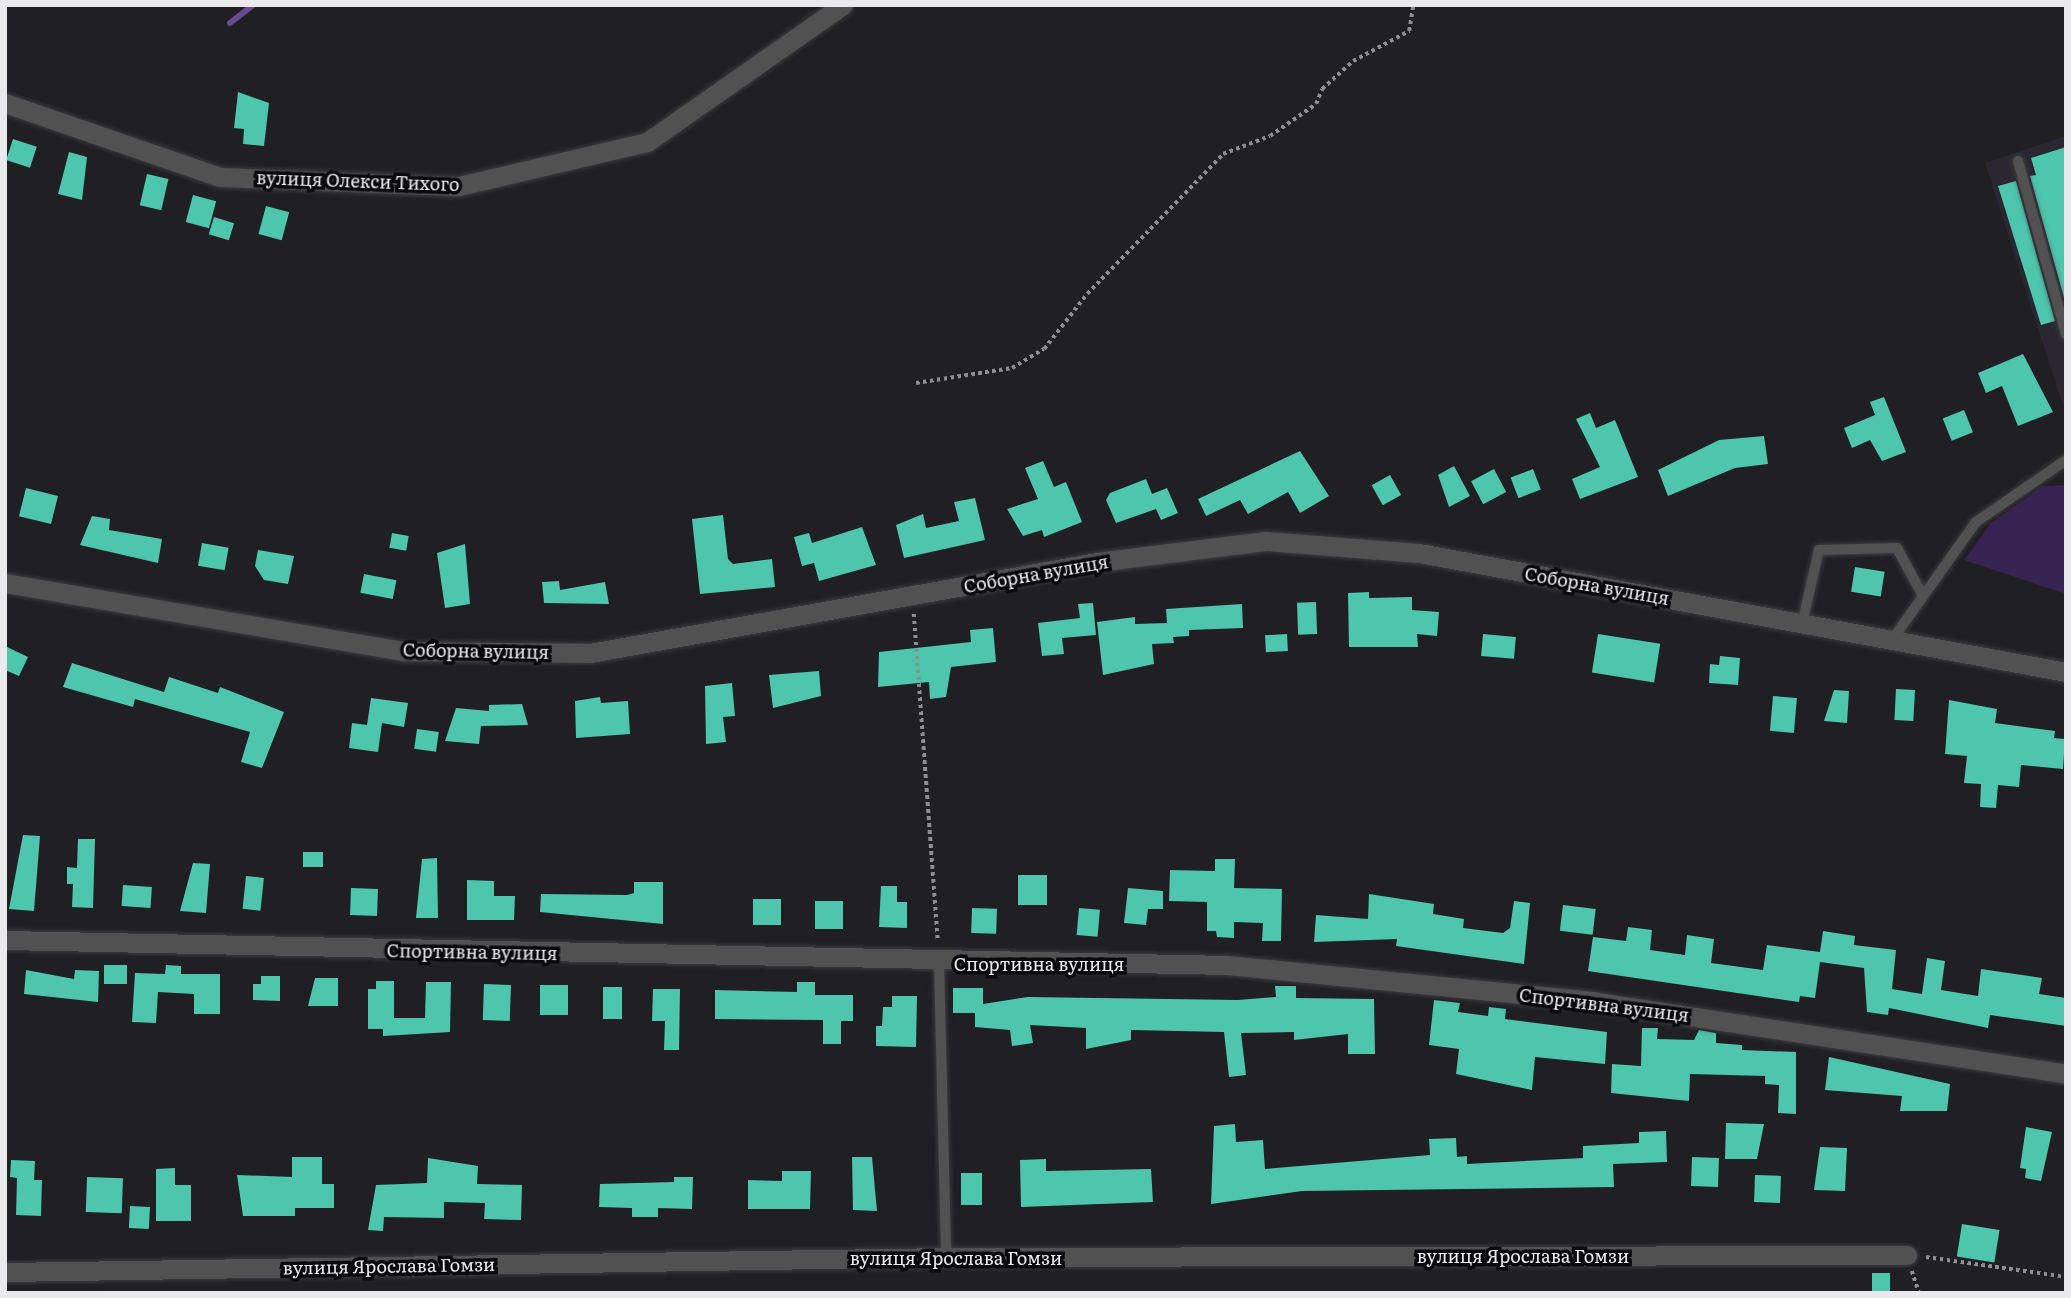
<!DOCTYPE html>
<html>
<head>
<meta charset="utf-8">
<style>
	body { margin:0 }
	#map { position:relative; width:2071px; height:1298px; overflow:hidden; background:#201f23; font-family:Literata,serif }
	div>[style] { position:absolute }
	.built>* { inset:0; background:#2a2730 }
	.green>* { inset:0; background:#372352 }
	.stream>* { height:6px; margin:-3px; padding:0 3px; transform-origin:3px; border-radius:3px; background:#674a90 }
	.building>* { inset:0; background:#4ec5ad; transform-origin:0 0 }
	.path>* { height:3.5px; margin-top:-1.75px; transform-origin:0; background:repeating-linear-gradient(90deg,#8e8d90 0 3.5px,transparent 0 7px) }
	.roads { filter:drop-shadow(0 0 2px #3c3b3f) drop-shadow(0 0 2px #3c3b3f) }
	.service>* { height:10px; margin:-5px; padding:0 5px; transform-origin:5px; border-radius:5px; background:#515152 }
	.minor>* { height:19px; margin:-9.5px; padding:0 9.5px; transform-origin:9.5px; border-radius:9.5px; background:#515152 }
	span { translate:-50% -50%; white-space:nowrap; text-align:center; line-height:1.15; -webkit-text-stroke:7px #0a090b; paint-order:stroke }
	.street-label { font-size:18px; color:#eaeaec }
	.frame { position:absolute; inset:0; border:7px solid #eaeaec; pointer-events:none }
</style>
</head>
<body>
<div id="map">
	<div class="built">
		<div style="clip-path:polygon(2066px 136px,2066px 415px,1985px 163px)"></div>
	</div>
	<div class="green">
		<div style="clip-path:polygon(2066px 485px,2066px 594px,1964px 560px,1991px 523px,2043px 486px)"></div>
	</div>
	<div class="stream">
		<div style="left:230px;top:23px;width:29px;rotate:-38deg"></div>
	</div>
	<div class="building">
		<div style="clip-path:polygon(238px 92px,269px 103px,264px 146px,243px 144px,244px 129px,234px 128px)"></div>
		<div style="left:13px;top:139px;width:25px;height:22px;rotate:18deg"></div>
		<div style="clip-path:polygon(2066px 147px,2066px 305px,2030px 176px,2036px 175px,2031px 158px)"></div>
		<div style="clip-path:polygon(69px 152px,87px 157px,82px 200px,58px 194px)"></div>
		<div style="left:147px;top:174px;width:22px;height:32px;rotate:13deg"></div>
		<div style="clip-path:polygon(2016px 181px,2055px 321px,2041px 325px,1998px 186px)"></div>
		<div style="left:193px;top:195px;width:24px;height:28px;rotate:15deg"></div>
		<div style="left:266px;top:206px;width:24px;height:29px;rotate:15deg"></div>
		<div style="left:214px;top:217px;width:21px;height:18px;rotate:17deg"></div>
		<div style="clip-path:polygon(2023px 354px,2053px 412px,2018px 426px,2002px 386px,1986px 393px,1978px 373px)"></div>
		<div style="clip-path:polygon(1884px 397px,1906px 452px,1882px 461px,1870px 440px,1852px 448px,1844px 428px,1875px 415px,1870px 402px)"></div>
		<div style="left:1964px;top:410px;width:24px;height:23px;rotate:68deg"></div>
		<div style="clip-path:polygon(1590px 413px,1596px 428px,1615px 420px,1638px 477px,1580px 499px,1572px 479px,1600px 467px,1576px 419px)"></div>
		<div style="clip-path:polygon(1764px 436px,1768px 464px,1735px 468px,1668px 496px,1658px 470px,1719px 440px)"></div>
		<div style="clip-path:polygon(1300px 451px,1329px 496px,1300px 513px,1288px 492px,1248px 514px,1240px 500px,1206px 516px,1198px 499px)"></div>
		<div style="clip-path:polygon(1043px 461px,1054px 487px,1066px 482px,1082px 522px,1044px 537px,1042px 530px,1023px 536px,1007px 509px,1038px 499px,1025px 468px)"></div>
		<div style="clip-path:polygon(1454px 466px,1470px 496px,1449px 507px,1438px 475px)"></div>
		<div style="left:1494px;top:469px;width:26px;height:26px;rotate:62deg"></div>
		<div style="left:1533px;top:469px;width:22px;height:24px;rotate:69deg"></div>
		<div style="left:1390px;top:475px;width:23px;height:21px;rotate:61deg"></div>
		<div style="clip-path:polygon(1146px 479px,1152px 494px,1167px 488px,1178px 513px,1161px 520px,1156px 509px,1116px 523px,1106px 500px,1110px 493px)"></div>
		<div style="left:26px;top:488px;width:33px;height:29px;rotate:14deg"></div>
		<div style="clip-path:polygon(975px 498px,985px 540px,904px 558px,896px 525px,923px 514px,926px 528px,959px 521px,954px 502px)"></div>
		<div style="clip-path:polygon(723px 515px,728px 559px,733px 564px,772px 559px,775px 587px,700px 594px,692px 519px)"></div>
		<div style="clip-path:polygon(92px 516px,110px 519px,109px 530px,162px 539px,158px 563px,80px 545px)"></div>
		<div style="clip-path:polygon(862px 527px,876px 565px,819px 581px,814px 563px,802px 566px,794px 537px,809px 533px,812px 543px)"></div>
		<div style="left:392px;top:533px;width:17px;height:15px;rotate:10deg"></div>
		<div style="left:202px;top:543px;width:27px;height:23px;rotate:10deg"></div>
		<div style="clip-path:polygon(465px 544px,470px 604px,445px 608px,437px 553px)"></div>
		<div style="clip-path:polygon(258px 550px,294px 556px,288px 584px,264px 580px,255px 566px)"></div>
		<div style="left:1855px;top:567px;width:30px;height:25px;rotate:9deg"></div>
		<div style="left:364px;top:574px;width:33px;height:19px;rotate:11deg"></div>
		<div style="clip-path:polygon(559px 581px,560px 590px,605px 582px,609px 604px,544px 603px,542px 582px)"></div>
		<div style="clip-path:polygon(1369px 592px,1369px 598px,1412px 597px,1412px 610px,1439px 612px,1437px 636px,1417px 634px,1418px 647px,1349px 647px,1348px 593px)"></div>
		<div style="left:1316px;top:602px;width:32px;height:19px;rotate:88deg"></div>
		<div style="clip-path:polygon(1093px 603px,1096px 635px,1062px 638px,1064px 654px,1042px 656px,1038px 623px,1080px 618px,1078px 604px)"></div>
		<div style="clip-path:polygon(1242px 604px,1243px 628px,1189px 630px,1189px 636px,1173px 637px,1174px 643px,1152px 644px,1154px 664px,1103px 675px,1097px 622px,1135px 617px,1135px 624px,1167px 623px,1166px 609px)"></div>
		<div style="clip-path:polygon(993px 628px,996px 662px,951px 667px,946px 697px,930px 699px,929px 682px,878px 687px,879px 652px,971px 642px,970px 630px)"></div>
		<div style="left:1287px;top:634px;width:17px;height:22px;rotate:87deg"></div>
		<div style="left:1483px;top:634px;width:33px;height:22px;rotate:5deg"></div>
		<div style="left:1598px;top:634px;width:63px;height:39px;rotate:9deg"></div>
		<div style="clip-path:polygon(5px 646px,28px 657px,19px 676px,5px 670px)"></div>
		<div style="clip-path:polygon(1720px 656px,1740px 658px,1738px 685px,1709px 683px,1710px 664px,1719px 665px)"></div>
		<div style="clip-path:polygon(72px 663px,164px 692px,169px 677px,218px 693px,220px 687px,284px 712px,262px 768px,241px 762px,250px 732px,135px 699px,133px 707px,63px 687px)"></div>
		<div style="clip-path:polygon(819px 671px,821px 696px,773px 708px,769px 675px)"></div>
		<div style="clip-path:polygon(732px 683px,735px 716px,723px 717px,726px 742px,706px 744px,705px 686px)"></div>
		<div style="left:1896px;top:689px;width:19px;height:31px;rotate:3deg"></div>
		<div style="clip-path:polygon(1834px 690px,1849px 691px,1847px 723px,1824px 721px)"></div>
		<div style="left:1773px;top:696px;width:24px;height:35px;rotate:5deg"></div>
		<div style="clip-path:polygon(600px 697px,601px 703px,628px 701px,630px 734px,576px 738px,575px 701px)"></div>
		<div style="clip-path:polygon(371px 698px,408px 703px,404px 727px,382px 723px,378px 752px,349px 748px,352px 723px,367px 725px)"></div>
		<div style="clip-path:polygon(1949px 700px,1997px 709px,1995px 723px,2055px 731px,2054px 738px,2065px 739px,2063px 769px,2021px 765px,2019px 787px,1998px 785px,1996px 808px,1980px 807px,1981px 784px,1964px 783px,1967px 756px,1945px 754px)"></div>
		<div style="clip-path:polygon(522px 704px,528px 725px,481px 726px,479px 744px,445px 741px,456px 708px,489px 711px,489px 705px)"></div>
		<div style="left:417px;top:729px;width:22px;height:20px;rotate:8deg"></div>
		<div style="clip-path:polygon(23px 835px,40px 836px,34px 911px,9px 909px)"></div>
		<div style="clip-path:polygon(78px 839px,95px 839px,93px 908px,72px 907px,73px 884px,67px 884px,67px 867px,77px 868px)"></div>
		<div style="left:303px;top:852px;width:20px;height:15px"></div>
		<div style="clip-path:polygon(437px 858px,438px 918px,416px 918px,422px 859px)"></div>
		<div style="clip-path:polygon(1215px 859px,1235px 859px,1234px 888px,1282px 889px,1281px 941px,1262px 941px,1263px 923px,1234px 922px,1234px 938px,1217px 937px,1216px 931px,1207px 931px,1207px 902px,1169px 901px,1170px 870px,1215px 871px)"></div>
		<div style="clip-path:polygon(193px 863px,210px 864px,206px 913px,180px 911px)"></div>
		<div style="left:1018px;top:875px;width:29px;height:30px"></div>
		<div style="left:246px;top:876px;width:18px;height:33px;rotate:6deg"></div>
		<div style="clip-path:polygon(467px 880px,494px 881px,494px 896px,515px 896px,514px 920px,467px 920px)"></div>
		<div style="clip-path:polygon(634px 882px,663px 882px,663px 924px,540px 912px,541px 894px,627px 895px,634px 893px)"></div>
		<div style="left:123px;top:885px;width:29px;height:21px;rotate:4deg"></div>
		<div style="clip-path:polygon(881px 886px,897px 886px,897px 902px,907px 902px,907px 928px,879px 927px)"></div>
		<div style="left:351px;top:888px;width:27px;height:27px;rotate:2deg"></div>
		<div style="clip-path:polygon(1128px 888px,1163px 891px,1163px 909px,1148px 909px,1146px 925px,1124px 923px)"></div>
		<div style="clip-path:polygon(1369px 894px,1434px 904px,1433px 914px,1464px 919px,1463px 928px,1503px 933px,1510px 928px,1514px 901px,1530px 903px,1524px 964px,1396px 946px,1397px 939px,1314px 942px,1316px 915px,1368px 919px)"></div>
		<div style="left:753px;top:899px;width:28px;height:26px"></div>
		<div style="left:815px;top:901px;width:28px;height:28px"></div>
		<div style="left:1563px;top:905px;width:33px;height:26px;rotate:7deg"></div>
		<div style="left:972px;top:908px;width:25px;height:25px;rotate:2deg"></div>
		<div style="left:1079px;top:908px;width:21px;height:27px;rotate:5deg"></div>
		<div style="clip-path:polygon(1628px 927px,1652px 930px,1650px 950px,1685px 955px,1687px 935px,1714px 939px,1711px 963px,1763px 970px,1767px 945px,1820px 952px,1823px 931px,1855px 936px,1854px 945px,1896px 950px,1892px 989px,1922px 994px,1927px 958px,1945px 961px,1941px 990px,1978px 996px,1981px 969px,2042px 978px,2039px 994px,2066px 998px,2066px 1026px,1990px 1015px,1988px 1028px,1889px 1008px,1888px 1015px,1867px 1012px,1864px 968px,1820px 962px,1815px 998px,1800px 996px,1799px 1002px,1588px 971px,1593px 937px,1626px 941px)"></div>
		<div style="left:104px;top:965px;width:23px;height:19px"></div>
		<div style="clip-path:polygon(166px 965px,181px 966px,181px 974px,220px 974px,220px 1014px,194px 1014px,194px 994px,158px 992px,156px 1023px,132px 1022px,135px 973px,165px 974px)"></div>
		<div style="clip-path:polygon(26px 970px,74px 979px,75px 970px,99px 971px,98px 1002px,24px 994px)"></div>
		<div style="clip-path:polygon(261px 976px,280px 976px,280px 1001px,253px 1000px,253px 984px,261px 984px)"></div>
		<div style="clip-path:polygon(315px 978px,338px 978px,338px 1006px,308px 1006px)"></div>
		<div style="clip-path:polygon(376px 981px,394px 981px,394px 1018px,425px 1018px,426px 982px,451px 982px,450px 1032px,383px 1036px,383px 1029px,368px 1029px,368px 989px,376px 989px)"></div>
		<div style="clip-path:polygon(797px 982px,815px 982px,815px 995px,853px 995px,853px 1021px,841px 1021px,841px 1044px,823px 1044px,823px 1020px,715px 1019px,715px 990px,797px 992px)"></div>
		<div style="left:484px;top:984px;width:27px;height:36px;rotate:2deg"></div>
		<div style="left:540px;top:985px;width:28px;height:30px"></div>
		<div style="clip-path:polygon(1275px 986px,1296px 986px,1296px 998px,1374px 999px,1375px 1054px,1348px 1054px,1348px 1034px,1294px 1040px,1294px 1032px,1241px 1033px,1246px 1075px,1229px 1077px,1224px 1032px,1131px 1030px,1131px 1040px,1086px 1049px,1086px 1028px,1030px 1025px,1033px 1043px,1012px 1046px,1010px 1030px,975px 1027px,975px 1013px,953px 1013px,953px 988px,983px 988px,983px 1004px,1028px 997px,1238px 1000px,1276px 997px)"></div>
		<div style="left:603px;top:987px;width:19px;height:32px"></div>
		<div style="clip-path:polygon(653px 989px,680px 989px,679px 1050px,664px 1050px,665px 1021px,652px 1021px)"></div>
		<div style="clip-path:polygon(892px 996px,917px 996px,916px 1047px,876px 1046px,876px 1026px,882px 1026px,883px 1007px,892px 1007px)"></div>
		<div style="clip-path:polygon(1434px 1000px,1460px 1003px,1458px 1012px,1488px 1016px,1489px 1007px,1506px 1009px,1505px 1019px,1607px 1032px,1605px 1064px,1535px 1057px,1532px 1090px,1456px 1074px,1459px 1049px,1429px 1045px)"></div>
		<div style="clip-path:polygon(1642px 1028px,1658px 1028px,1657px 1039px,1694px 1040px,1699px 1030px,1716px 1033px,1716px 1043px,1742px 1045px,1742px 1050px,1796px 1052px,1796px 1114px,1778px 1113px,1779px 1085px,1765px 1084px,1765px 1076px,1690px 1074px,1689px 1101px,1611px 1093px,1612px 1064px,1641px 1066px)"></div>
		<div style="clip-path:polygon(1829px 1057px,1950px 1084px,1947px 1111px,1900px 1111px,1902px 1096px,1825px 1090px)"></div>
		<div style="clip-path:polygon(1726px 1123px,1764px 1124px,1757px 1159px,1725px 1159px)"></div>
		<div style="clip-path:polygon(1235px 1124px,1236px 1142px,1263px 1140px,1265px 1169px,1430px 1155px,1429px 1139px,1456px 1138px,1457px 1157px,1467px 1156px,1467px 1164px,1583px 1158px,1583px 1146px,1639px 1143px,1639px 1132px,1666px 1131px,1667px 1162px,1613px 1164px,1614px 1187px,1302px 1191px,1211px 1204px,1214px 1126px)"></div>
		<div style="clip-path:polygon(2026px 1127px,2052px 1132px,2041px 1181px,2025px 1178px,2026px 1169px,2020px 1168px)"></div>
		<div style="clip-path:polygon(1820px 1147px,1847px 1148px,1845px 1191px,1814px 1190px)"></div>
		<div style="clip-path:polygon(292px 1157px,322px 1157px,322px 1184px,334px 1184px,334px 1208px,295px 1208px,295px 1216px,243px 1216px,237px 1175px,292px 1177px)"></div>
		<div style="clip-path:polygon(852px 1157px,872px 1157px,877px 1211px,853px 1210px)"></div>
		<div style="left:1692px;top:1157px;width:27px;height:29px;rotate:2deg"></div>
		<div style="clip-path:polygon(428px 1158px,478px 1166px,477px 1184px,522px 1185px,521px 1220px,484px 1219px,485px 1203px,444px 1202px,444px 1218px,384px 1217px,383px 1231px,368px 1230px,376px 1185px,427px 1183px)"></div>
		<div style="clip-path:polygon(1046px 1159px,1046px 1171px,1151px 1169px,1153px 1202px,1021px 1207px,1020px 1160px)"></div>
		<div style="clip-path:polygon(11px 1160px,35px 1161px,34px 1180px,42px 1180px,41px 1216px,16px 1215px,17px 1178px,10px 1177px)"></div>
		<div style="clip-path:polygon(175px 1168px,175px 1185px,191px 1185px,191px 1221px,156px 1221px,156px 1169px)"></div>
		<div style="clip-path:polygon(782px 1171px,811px 1171px,810px 1209px,748px 1209px,748px 1180px,782px 1181px)"></div>
		<div style="left:982px;top:1173px;width:32px;height:21px;rotate:90deg"></div>
		<div style="left:1755px;top:1175px;width:26px;height:27px;rotate:2deg"></div>
		<div style="left:87px;top:1177px;width:36px;height:35px;rotate:2deg"></div>
		<div style="clip-path:polygon(674px 1177px,693px 1177px,692px 1209px,658px 1208px,658px 1217px,632px 1217px,632px 1208px,599px 1207px,600px 1184px,674px 1182px)"></div>
		<div style="left:130px;top:1206px;width:20px;height:22px;rotate:3deg"></div>
		<div style="left:1962px;top:1224px;width:38px;height:33px;rotate:9deg"></div>
		<div style="left:1872px;top:1273px;width:18px;height:20px"></div>
	</div>
	<div class="path">
		<div style="left:916px;top:383px;width:97px;rotate:-8.9deg"></div>
		<div style="left:1012px;top:368px;width:37px;rotate:-31deg"></div>
		<div style="left:1044px;top:349px;width:70px;rotate:-52deg"></div>
		<div style="left:1087px;top:294px;width:195px;rotate:-45.8deg"></div>
		<div style="left:1223px;top:154px;width:50px;rotate:-21deg"></div>
		<div style="left:1270px;top:136px;width:56px;rotate:-34.8deg"></div>
		<div style="left:1316px;top:104px;width:16px;rotate:-68deg"></div>
		<div style="left:1322px;top:89px;width:42px;rotate:-42.1deg"></div>
		<div style="left:1353px;top:61px;width:64px;rotate:-28.2deg"></div>
		<div style="left:1409px;top:31px;width:26px;rotate:-81deg"></div>
		<div style="left:914px;top:614px;width:328px;rotate:85.8deg"></div>
		<div style="left:1926px;top:1257px;width:141px;rotate:8.1deg"></div>
		<div style="left:1912px;top:1271px;width:23px;rotate:72deg"></div>
	</div>
	<div class="roads">
		<div class="service">
			<div style="left:2018px;top:161px;width:180px;rotate:74.5deg"></div>
			<div style="left:1802px;top:624px;width:76px;rotate:-77.1deg"></div>
			<div style="left:1819px;top:550px;width:78px;rotate:-1.5deg"></div>
			<div style="left:1897px;top:548px;width:55px;rotate:61.6deg"></div>
			<div style="left:1892px;top:640px;width:145px;rotate:-54.6deg"></div>
			<div style="left:1976px;top:522px;width:109px;rotate:-34.6deg"></div>
			<div style="left:939px;top:964px;width:293px;rotate:88.6deg"></div>
		</div>
		<div class="minor">
			<div style="left:5px;top:103px;width:227px;rotate:19deg"></div>
			<div style="left:220px;top:177px;width:239px;rotate:2.2deg"></div>
			<div style="left:459px;top:186px;width:193px;rotate:-13.2deg"></div>
			<div style="left:647px;top:142px;width:239px;rotate:-35deg"></div>
			<div style="left:5px;top:583px;width:405px;rotate:9.7deg"></div>
			<div style="left:404px;top:651px;width:186px;rotate:0.6deg"></div>
			<div style="left:590px;top:653px;width:515px;rotate:-10.18deg"></div>
			<div style="left:1097px;top:562px;width:170px;rotate:-7.1deg"></div>
			<div style="left:1266px;top:541px;width:153px;rotate:4.5deg"></div>
			<div style="left:1419px;top:553px;width:658px;rotate:10.42deg"></div>
			<div style="left:5px;top:940px;width:1221px;rotate:1.17deg"></div>
			<div style="left:1226px;top:965px;width:367px;rotate:5.6deg"></div>
			<div style="left:1591px;top:1001px;width:481px;rotate:8.7deg"></div>
			<div style="left:5px;top:1272px;width:941px;rotate:-0.91deg"></div>
			<div style="left:946px;top:1257px;width:961px;rotate:-0.12deg"></div>
		</div>
	</div>
	<div class="street-label">
		<span style="left:358px;top:181px;rotate:2deg">вулиця Олекси Тихого</span>
		<span style="left:1036px;top:574px;rotate:-10deg">Соборна вулиця</span>
		<span style="left:1597px;top:586px;rotate:10deg">Соборна вулиця</span>
		<span style="left:476px;top:651px;rotate:1deg">Соборна вулиця</span>
		<span style="left:472px;top:952px;rotate:1deg">Спортивна вулиця</span>
		<span style="left:1039px;top:964px">Спортивна вулиця</span>
		<span style="left:1604px;top:1005px;rotate:7deg">Спортивна вулиця</span>
		<span style="left:1523px;top:1256px">вулиця Ярослава Гомзи</span>
		<span style="left:956px;top:1258px">вулиця Ярослава Гомзи</span>
		<span style="left:389px;top:1266px;rotate:-1deg">вулиця Ярослава Гомзи</span>
	</div>
	<div class="frame"></div>
</div>
</body>
</html>
